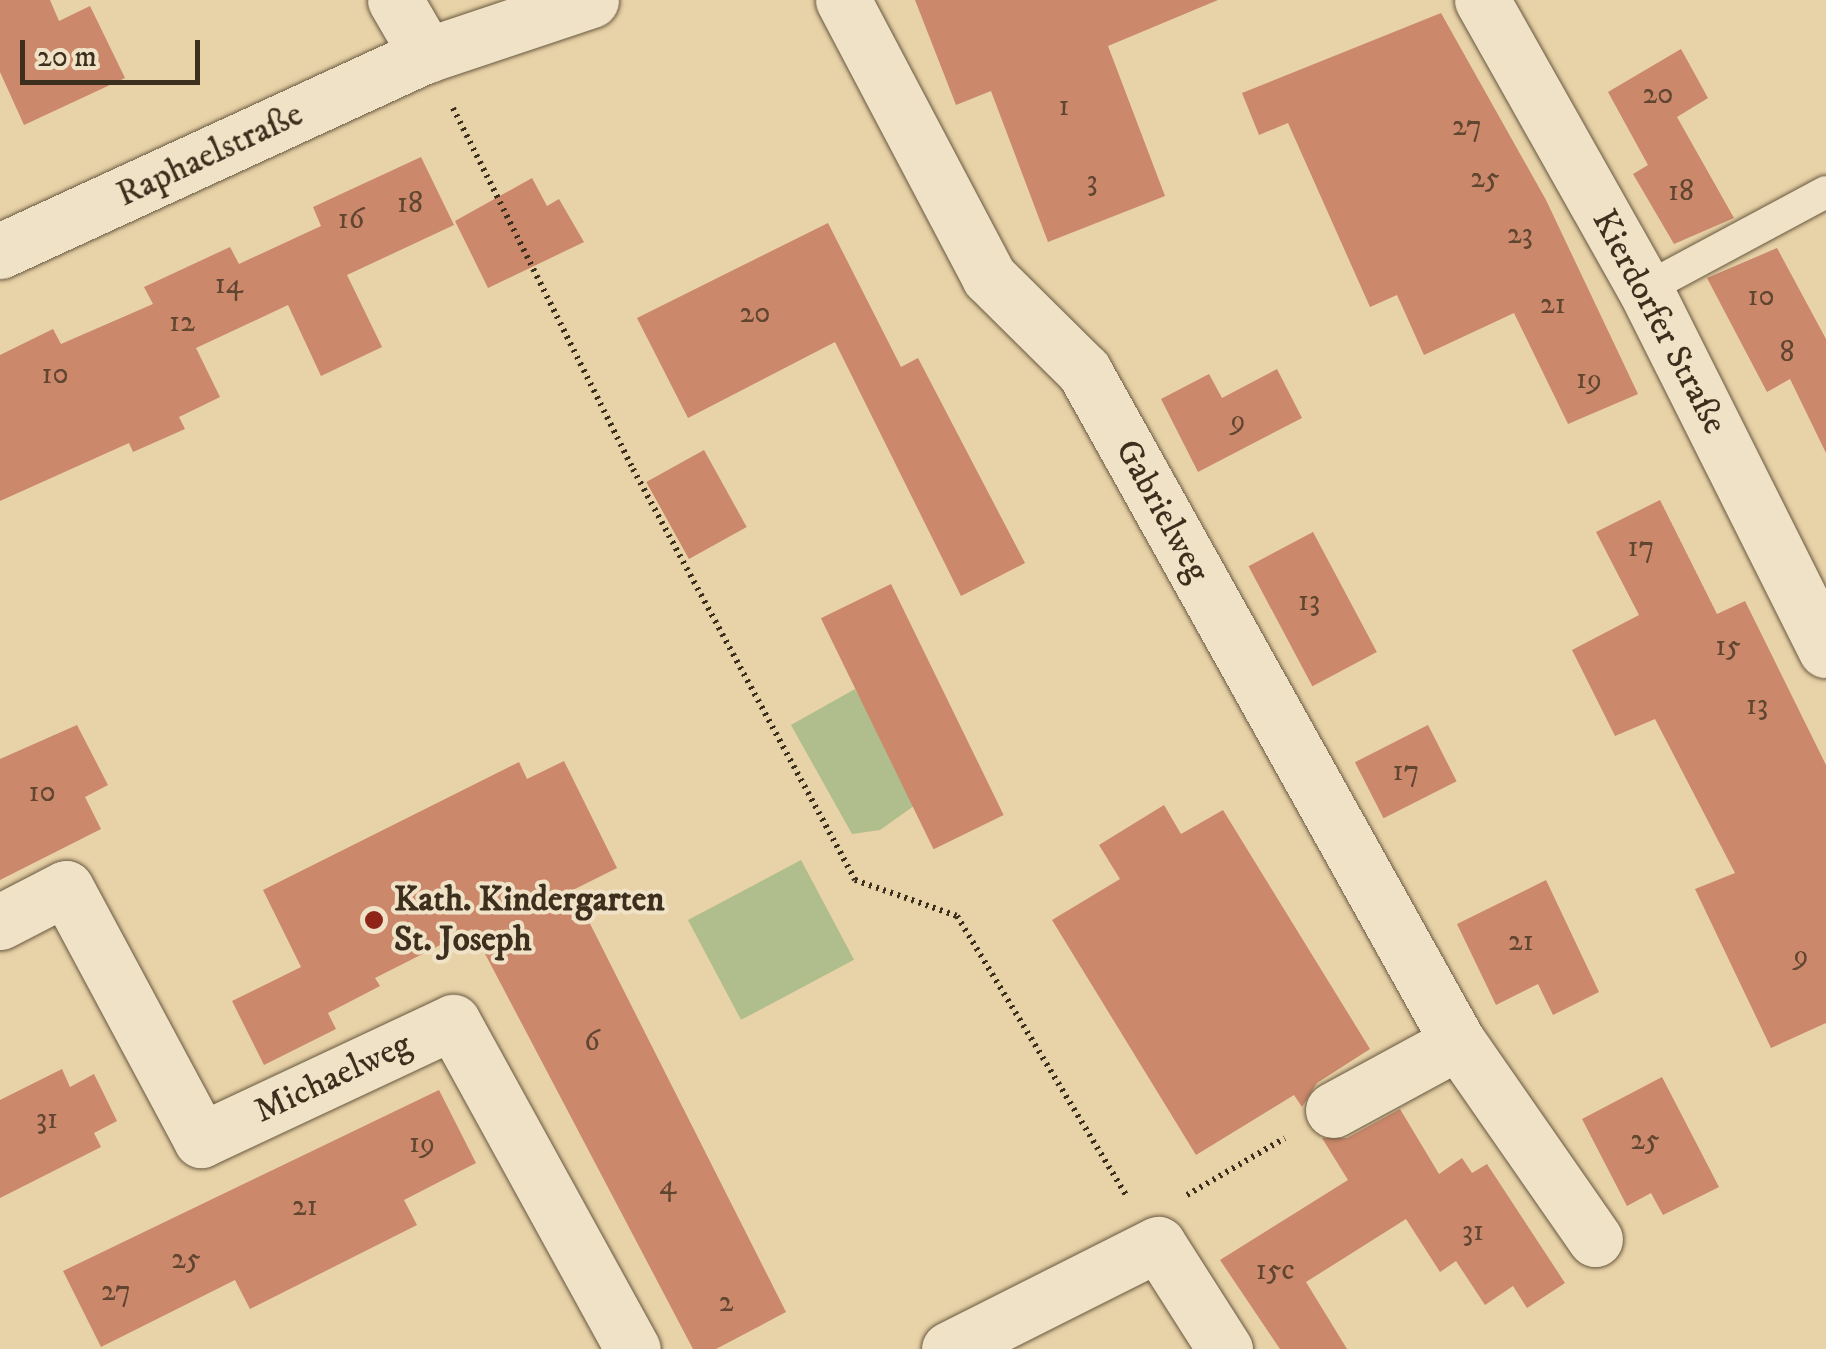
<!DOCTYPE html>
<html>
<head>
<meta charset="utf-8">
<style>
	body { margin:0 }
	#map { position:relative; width:1826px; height:1349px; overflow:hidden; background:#e8d2a7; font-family:"IM FELL DW Pica",serif }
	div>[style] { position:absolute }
	.green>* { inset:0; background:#b0bd8c; transform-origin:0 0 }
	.building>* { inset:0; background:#cb886a; transform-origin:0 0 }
	.path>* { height:6px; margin-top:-3px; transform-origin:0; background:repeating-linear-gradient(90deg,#3d2f1d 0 2.5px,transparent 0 7.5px) }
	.roads { filter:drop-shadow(0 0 2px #685840) drop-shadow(0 0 2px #685840) }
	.lane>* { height:32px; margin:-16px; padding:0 16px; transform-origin:16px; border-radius:16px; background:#f0e2c6 }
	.street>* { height:55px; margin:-27.5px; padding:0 27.5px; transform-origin:27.5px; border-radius:27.5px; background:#f0e2c6 }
	.dots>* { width:28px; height:28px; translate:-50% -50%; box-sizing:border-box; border:5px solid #f0e2c6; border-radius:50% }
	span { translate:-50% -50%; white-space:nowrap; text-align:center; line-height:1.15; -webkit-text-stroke:8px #f0e2c6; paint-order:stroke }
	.number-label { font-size:30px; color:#604530 }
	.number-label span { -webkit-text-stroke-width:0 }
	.street-label { font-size:35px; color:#3d2f1d }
	.poi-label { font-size:35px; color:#3d2f1d; font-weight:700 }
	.left { translate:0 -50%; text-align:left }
	.scale { position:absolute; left:20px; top:40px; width:180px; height:45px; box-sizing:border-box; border:5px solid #3d2f1d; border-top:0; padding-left:12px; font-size:30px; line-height:35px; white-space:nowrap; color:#3d2f1d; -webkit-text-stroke:8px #f0e2c6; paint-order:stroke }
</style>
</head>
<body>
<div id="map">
	<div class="green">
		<div style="clip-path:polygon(855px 689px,918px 803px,880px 830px,852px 834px,791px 725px)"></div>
		<div style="left:801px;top:860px;width:113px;height:128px;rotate:62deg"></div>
	</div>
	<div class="building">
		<div style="clip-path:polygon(0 0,50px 0,59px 21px,90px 6px,125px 78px,24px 125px,0 72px)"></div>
		<div style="clip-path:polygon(915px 0,1218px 0,1108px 46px,1165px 196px,1048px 242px,991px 91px,956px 105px)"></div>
		<div style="clip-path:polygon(1441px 13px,1546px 200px,1638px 394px,1568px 424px,1514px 313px,1424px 355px,1397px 295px,1370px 307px,1288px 123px,1259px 135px,1242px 93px)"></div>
		<div style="clip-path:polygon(1681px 49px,1708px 98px,1677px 117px,1734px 218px,1674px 244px,1633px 174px,1648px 165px,1608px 92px)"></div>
		<div style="clip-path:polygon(421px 157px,454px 225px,347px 275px,382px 347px,321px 376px,288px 305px,196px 348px,220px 397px,179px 417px,185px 429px,133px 452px,129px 443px,0 501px,0 355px,53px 329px,61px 344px,153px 304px,144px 287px,230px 247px,239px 264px,321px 226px,313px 207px)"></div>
		<div style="clip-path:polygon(532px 178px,547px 206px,559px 199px,584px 242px,488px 288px,455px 221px)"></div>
		<div style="clip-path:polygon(828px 223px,901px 367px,918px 358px,1025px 563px,961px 596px,835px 342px,688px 418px,637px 318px)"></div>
		<div style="clip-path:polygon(1777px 248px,1826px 339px,1826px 453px,1790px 379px,1767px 392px,1707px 278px)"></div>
		<div style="clip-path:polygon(1277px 369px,1302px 418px,1198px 472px,1161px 399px,1209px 374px,1222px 398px)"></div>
		<div style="left:704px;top:450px;width:88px;height:66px;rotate:61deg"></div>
		<div style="clip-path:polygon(1660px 500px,1717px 614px,1745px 601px,1826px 765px,1826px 1023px,1771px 1048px,1695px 889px,1735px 873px,1655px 719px,1615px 736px,1572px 650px,1639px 615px,1596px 532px)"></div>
		<div style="left:1313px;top:532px;width:136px;height:73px;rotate:62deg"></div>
		<div style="left:891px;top:584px;width:257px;height:78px;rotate:64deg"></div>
		<div style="clip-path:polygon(77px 725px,108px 785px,85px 797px,101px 829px,0 880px,0 759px)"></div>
		<div style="left:1428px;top:725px;width:63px;height:82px;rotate:63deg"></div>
		<div style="clip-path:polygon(564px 761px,617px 868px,573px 890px,786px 1312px,716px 1349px,693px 1349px,472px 929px,375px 978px,380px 986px,328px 1013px,336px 1029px,264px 1065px,232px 1001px,301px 967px,263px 890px,519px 762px,527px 779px)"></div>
		<div style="clip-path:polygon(1164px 805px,1181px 834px,1223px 810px,1370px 1049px,1317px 1083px,1302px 1107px,1294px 1095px,1196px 1155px,1052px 920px,1120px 879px,1099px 845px)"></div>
		<div style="clip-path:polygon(1546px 880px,1599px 992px,1553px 1015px,1538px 984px,1496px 1005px,1457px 924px)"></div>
		<div style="clip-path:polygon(62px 1069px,70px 1087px,94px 1074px,117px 1121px,94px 1133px,101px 1147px,0 1198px,0 1100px)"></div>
		<div style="clip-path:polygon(1662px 1077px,1719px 1187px,1663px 1215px,1651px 1193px,1627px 1206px,1582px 1119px)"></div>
		<div style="clip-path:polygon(439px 1090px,476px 1163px,404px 1200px,417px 1225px,250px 1309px,235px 1280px,101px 1347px,63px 1271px)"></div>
		<div style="clip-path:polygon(1400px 1109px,1439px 1174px,1462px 1158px,1472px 1173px,1487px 1164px,1565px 1283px,1527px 1308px,1513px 1286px,1485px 1305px,1456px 1261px,1440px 1272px,1406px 1219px,1306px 1282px,1347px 1349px,1280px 1349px,1220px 1260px,1348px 1180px,1322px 1138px,1347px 1138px)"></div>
	</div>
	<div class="path">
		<div style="left:453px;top:108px;width:403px;rotate:63.5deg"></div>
		<div style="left:633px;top:469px;width:467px;rotate:61.6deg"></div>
		<div style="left:855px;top:880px;width:108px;rotate:19.4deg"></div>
		<div style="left:957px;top:916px;width:328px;rotate:58.8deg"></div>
		<div style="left:1187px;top:1195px;width:113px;rotate:-30.2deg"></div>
	</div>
	<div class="roads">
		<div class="lane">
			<div style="left:1645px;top:289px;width:205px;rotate:-28.2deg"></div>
		</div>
		<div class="street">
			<div style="left:395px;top:0;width:64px;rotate:59.8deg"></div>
			<div style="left:843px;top:0;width:313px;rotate:62.2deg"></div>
			<div style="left:989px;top:277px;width:134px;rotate:44.7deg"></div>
			<div style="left:1084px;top:371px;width:768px;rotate:60.87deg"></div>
			<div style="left:1458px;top:1042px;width:240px;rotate:55.2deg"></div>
			<div style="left:1482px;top:0;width:332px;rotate:60.6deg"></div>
			<div style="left:1645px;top:289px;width:404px;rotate:63.4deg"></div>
			<div style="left:0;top:251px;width:470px;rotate:-24.7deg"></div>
			<div style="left:427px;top:55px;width:173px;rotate:-18.5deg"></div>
			<div style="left:0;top:922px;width:74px;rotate:-27.3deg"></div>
			<div style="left:66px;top:888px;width:286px;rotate:61.8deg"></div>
			<div style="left:201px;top:1140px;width:278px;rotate:-25.1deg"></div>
			<div style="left:453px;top:1022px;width:373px;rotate:61.2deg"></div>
			<div style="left:1333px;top:1110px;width:142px;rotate:-28.5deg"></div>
			<div style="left:949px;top:1349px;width:234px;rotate:-26.7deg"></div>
			<div style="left:1158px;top:1244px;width:125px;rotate:57.5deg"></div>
		</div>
	</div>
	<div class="dots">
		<div style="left:374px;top:920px;background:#8f2418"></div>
	</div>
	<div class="number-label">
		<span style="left:1658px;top:95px">20</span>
		<span style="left:1064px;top:107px">1</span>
		<span style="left:1467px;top:127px">27</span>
		<span style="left:1485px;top:179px">25</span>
		<span style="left:1092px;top:182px">3</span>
		<span style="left:1681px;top:192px">18</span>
		<span style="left:410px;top:204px">18</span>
		<span style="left:351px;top:220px">16</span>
		<span style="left:1520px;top:235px">23</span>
		<span style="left:229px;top:285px">14</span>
		<span style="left:1761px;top:297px">10</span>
		<span style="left:1553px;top:305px">21</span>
		<span style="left:755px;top:314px">20</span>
		<span style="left:182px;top:323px">12</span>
		<span style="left:1787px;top:353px">8</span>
		<span style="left:55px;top:375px">10</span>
		<span style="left:1589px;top:380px">19</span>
		<span style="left:1238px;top:421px">9</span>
		<span style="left:1641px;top:548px">17</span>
		<span style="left:1309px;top:602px">13</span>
		<span style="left:1728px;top:647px">15</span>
		<span style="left:1757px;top:706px">13</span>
		<span style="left:1406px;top:772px">17</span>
		<span style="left:42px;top:793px">10</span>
		<span style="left:1521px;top:942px">21</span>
		<span style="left:1801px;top:956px">9</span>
		<span style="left:592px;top:1042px">6</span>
		<span style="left:47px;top:1120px">31</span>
		<span style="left:1645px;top:1141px">25</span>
		<span style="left:422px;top:1144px">19</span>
		<span style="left:668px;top:1186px">4</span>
		<span style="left:305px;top:1207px">21</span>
		<span style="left:1473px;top:1232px">31</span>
		<span style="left:186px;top:1260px">25</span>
		<span style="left:1275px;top:1271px">15c</span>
		<span style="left:116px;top:1292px">27</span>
		<span style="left:726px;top:1303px">2</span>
	</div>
	<div class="street-label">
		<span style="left:210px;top:155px;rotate:-25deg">Raphaelstraße</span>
		<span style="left:1659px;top:322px;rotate:62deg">Kierdorfer Straße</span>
		<span style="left:1162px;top:511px;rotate:61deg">Gabrielweg</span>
		<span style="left:333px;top:1078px;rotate:-25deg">Michaelweg</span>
	</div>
	<div class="poi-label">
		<span class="left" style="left:394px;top:920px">Kath. Kindergarten<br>St. Joseph</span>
	</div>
	<div class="scale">20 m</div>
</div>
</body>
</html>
